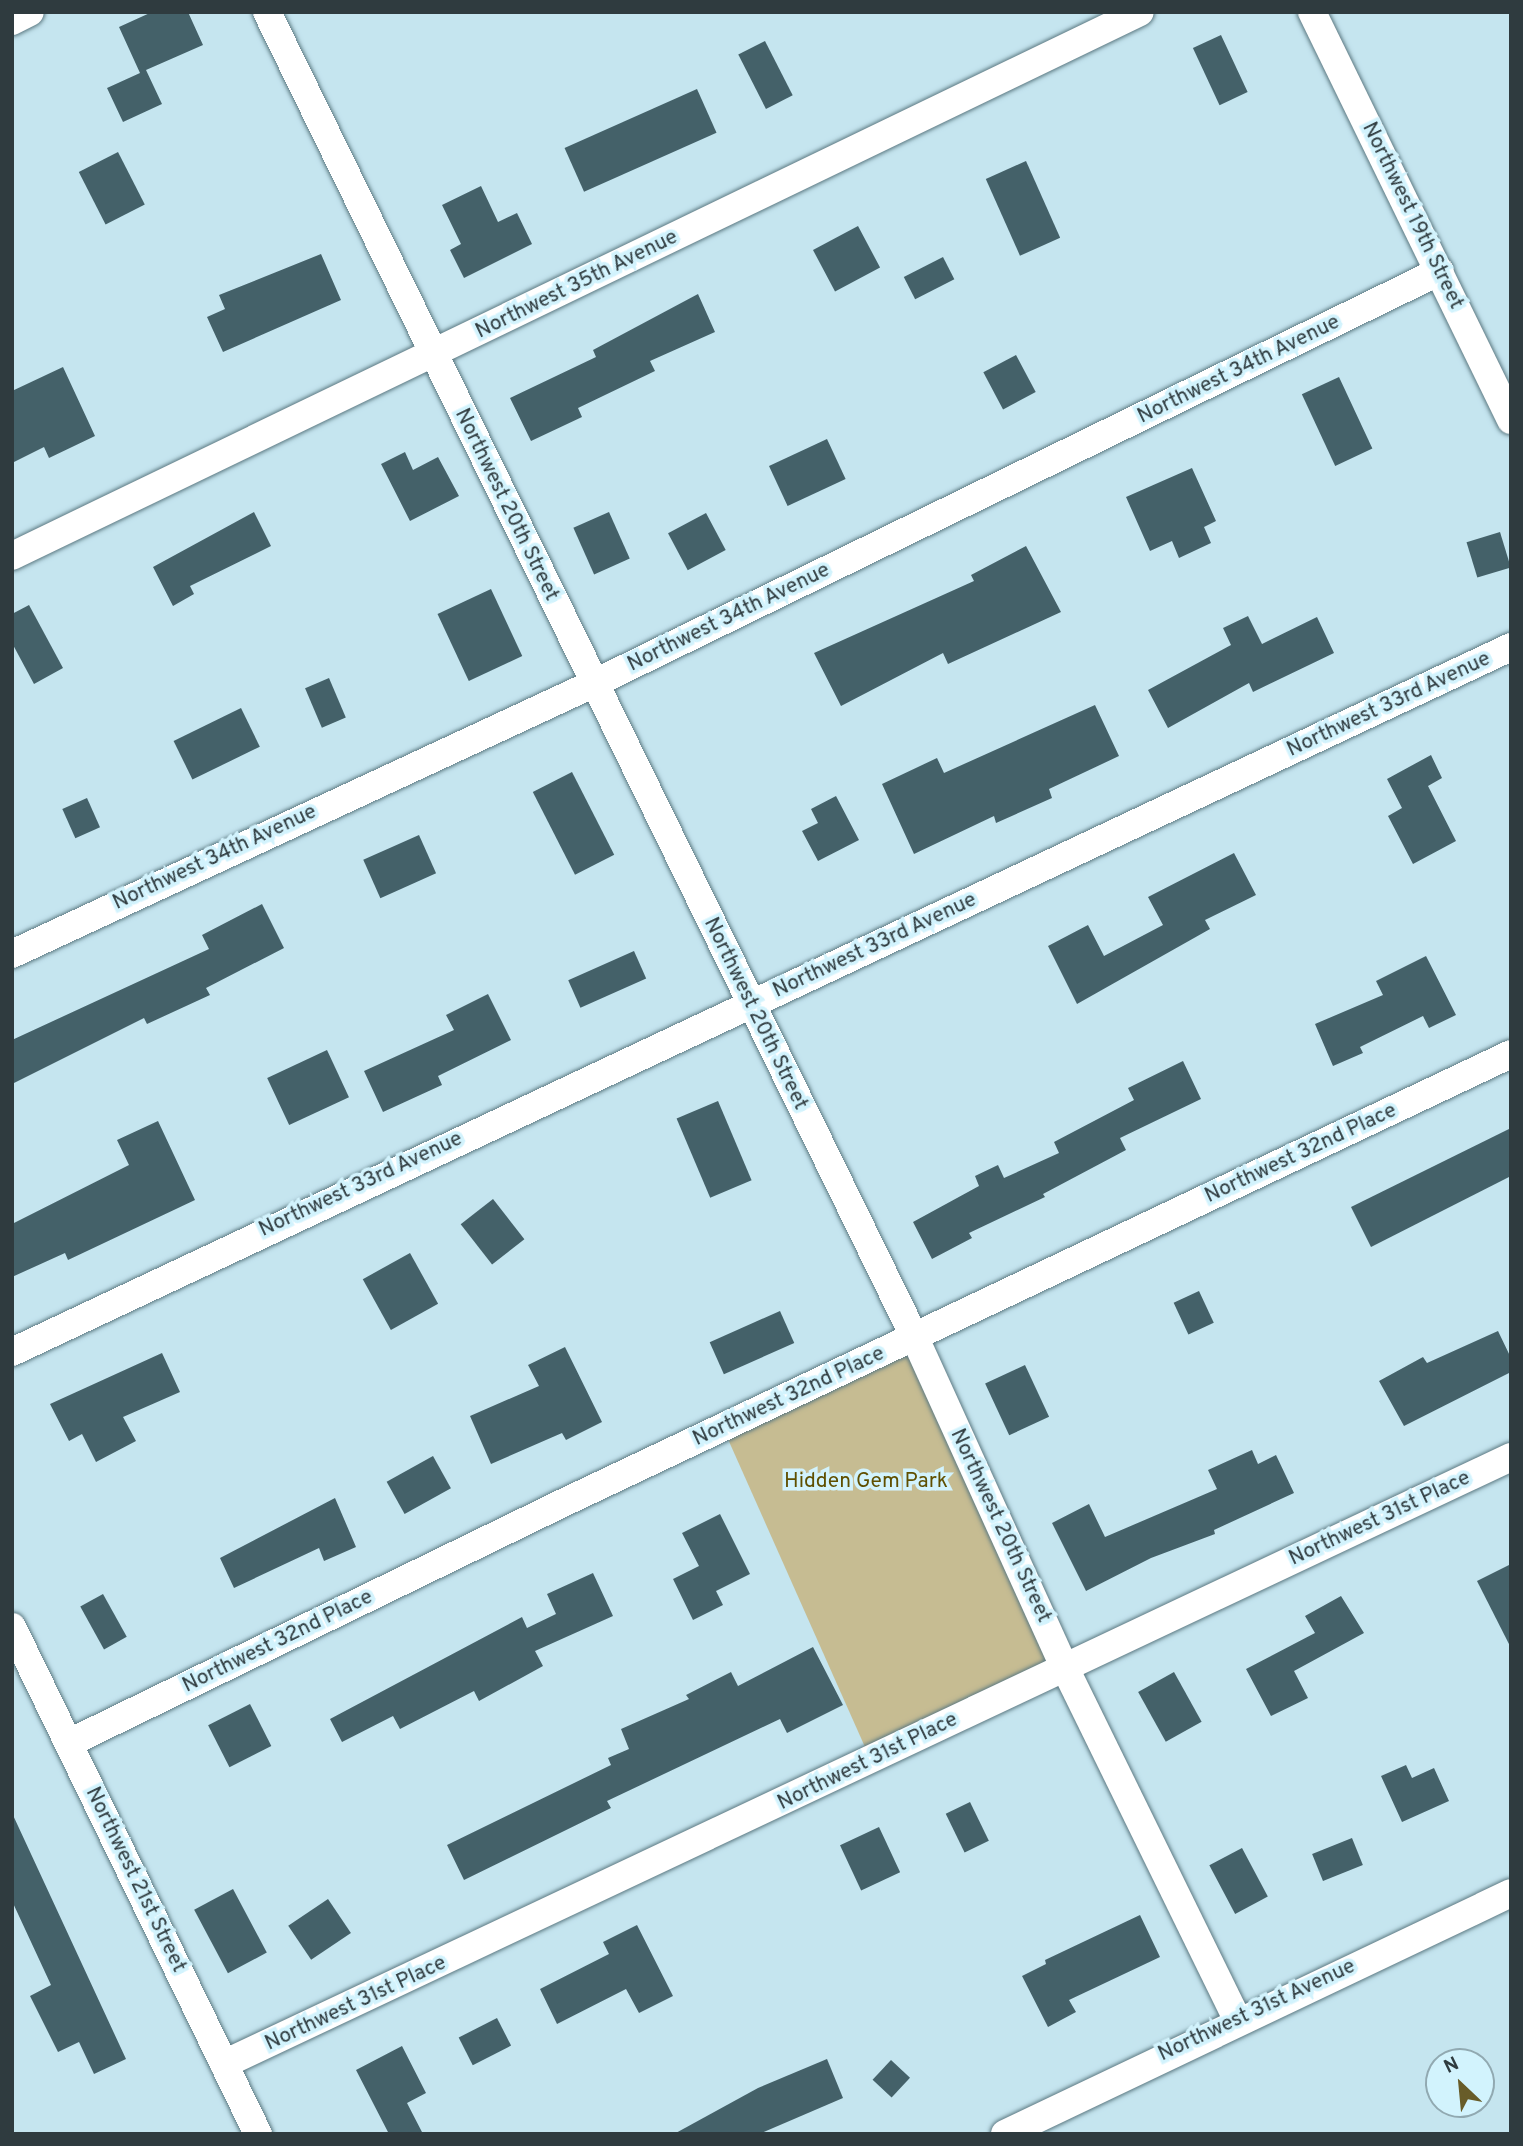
<!DOCTYPE html>
<html>
<head>
<meta charset="utf-8">
<style>
	body { margin:0 }
	#map { position:relative; width:1523px; height:2146px; overflow:hidden; background:#c5e5ef; font-family:Overpass,sans-serif }
	div>[style] { position:absolute }
	.green>* { inset:0; background:#c6bc92; transform-origin:0 0 }
	.building>* { inset:0; background:#446169; transform-origin:0 0 }
	.roads { filter:drop-shadow(0 0 2px #5c7982) drop-shadow(0 0 2px #5c7982) }
	.street>* { height:28px; margin:-14px; padding:0 14px; transform-origin:14px; border-radius:14px; background:#fff }
	span { translate:-50% -50%; white-space:nowrap; text-align:center; line-height:1.15; -webkit-text-stroke:7px #d2f3fd; paint-order:stroke }
	.street-label { font-size:21px; color:#2f3b3f }
	.park-label { font-size:21px; color:#5f4f00 }
	.frame { position:absolute; inset:0; border:14px solid #2f3b3f; pointer-events:none }
	.north { position:absolute; left:1425px; top:2048px; width:70px; height:70px; box-sizing:border-box; background:#d2f3fd; border:2px solid #91a9b1; border-radius:50%; rotate:334deg; font-size:19px; font-weight:700; line-height:28px; text-align:center; color:#2f3b3f }
	.north::after { content:''; display:block; margin:auto; width:24px; height:32px; background:#685c29; clip-path:polygon(50% 0,100% 100%,50% 72%,0 100%) }
</style>
</head>
<body>
<div id="map">
	<div class="green">
		<div style="left:915px;top:1338px;width:362px;height:212px;rotate:66deg"></div>
	</div>
	<div class="building">
		<div style="clip-path:polygon(152px 12px,188px 12px,203px 45px,146px 70px,162px 104px,123px 122px,107px 88px,140px 73px,119px 27px)"></div>
		<div style="left:1221px;top:35px;width:63px;height:31px;rotate:65deg"></div>
		<div style="left:765px;top:41px;width:61px;height:30px;rotate:63deg"></div>
		<div style="left:697px;top:89px;width:48px;height:145px;rotate:66deg"></div>
		<div style="left:118px;top:152px;width:59px;height:44px;rotate:63deg"></div>
		<div style="left:1026px;top:161px;width:84px;height:44px;rotate:66deg"></div>
		<div style="clip-path:polygon(481px 186px,498px 222px,517px 213px,532px 244px,464px 278px,450px 250px,461px 244px,442px 205px)"></div>
		<div style="left:858px;top:226px;width:47px;height:51px;rotate:62deg"></div>
		<div style="clip-path:polygon(321px 254px,341px 300px,223px 352px,207px 317px,225px 309px,219px 295px)"></div>
		<div style="left:943px;top:257px;width:25px;height:44px;rotate:63deg"></div>
		<div style="clip-path:polygon(698px 294px,715px 332px,650px 361px,655px 371px,578px 408px,582px 417px,531px 441px,510px 398px,596px 357px,593px 350px)"></div>
		<div style="left:1016px;top:355px;width:42px;height:37px;rotate:62deg"></div>
		<div style="clip-path:polygon(63px 367px,95px 436px,49px 458px,44px 447px,12px 463px,12px 391px)"></div>
		<div style="left:1339px;top:377px;width:79px;height:41px;rotate:65deg"></div>
		<div style="left:827px;top:439px;width:44px;height:64px;rotate:65deg"></div>
		<div style="clip-path:polygon(405px 452px,413px 470px,438px 457px,459px 496px,410px 521px,381px 464px)"></div>
		<div style="clip-path:polygon(1192px 468px,1216px 521px,1204px 527px,1211px 543px,1179px 558px,1172px 541px,1150px 551px,1126px 497px)"></div>
		<div style="clip-path:polygon(254px 512px,271px 546px,190px 586px,194px 594px,173px 606px,153px 567px)"></div>
		<div style="left:609px;top:512px;width:51px;height:39px;rotate:66deg"></div>
		<div style="left:706px;top:513px;width:42px;height:43px;rotate:62deg"></div>
		<div style="left:1500px;top:532px;width:37px;height:35px;rotate:73deg"></div>
		<div style="clip-path:polygon(1026px 546px,1061px 612px,948px 664px,943px 653px,841px 706px,814px 653px,974px 581px,971px 575px)"></div>
		<div style="left:491px;top:589px;width:74px;height:59px;rotate:65deg"></div>
		<div style="clip-path:polygon(29px 605px,63px 668px,34px 684px,12px 643px,12px 614px)"></div>
		<div style="clip-path:polygon(1248px 616px,1262px 644px,1317px 617px,1334px 653px,1253px 692px,1249px 683px,1168px 728px,1148px 690px,1231px 645px,1223px 628px)"></div>
		<div style="left:329px;top:678px;width:43px;height:26px;rotate:67deg"></div>
		<div style="clip-path:polygon(1095px 705px,1119px 756px,1049px 789px,1052px 798px,996px 823px,994px 816px,914px 854px,882px 784px,937px 758px,944px 773px)"></div>
		<div style="left:241px;top:708px;width:43px;height:75px;rotate:64deg"></div>
		<div style="clip-path:polygon(1431px 755px,1442px 778px,1428px 786px,1456px 841px,1413px 864px,1388px 816px,1402px 808px,1387px 779px)"></div>
		<div style="left:572px;top:772px;width:93px;height:44px;rotate:63deg"></div>
		<div style="clip-path:polygon(836px 796px,859px 840px,818px 861px,802px 831px,818px 823px,811px 809px)"></div>
		<div style="left:87px;top:798px;width:32px;height:27px;rotate:66deg"></div>
		<div style="left:419px;top:835px;width:42px;height:61px;rotate:66deg"></div>
		<div style="clip-path:polygon(1234px 853px,1256px 895px,1205px 920px,1210px 929px,1077px 1004px,1048px 946px,1088px 925px,1104px 956px,1163px 925px,1148px 897px)"></div>
		<div style="clip-path:polygon(262px 904px,284px 948px,206px 988px,210px 995px,147px 1024px,144px 1018px,12px 1084px,12px 1040px,209px 949px,202px 935px)"></div>
		<div style="left:634px;top:951px;width:30px;height:72px;rotate:66deg"></div>
		<div style="clip-path:polygon(1426px 956px,1456px 1015px,1429px 1028px,1423px 1016px,1360px 1047px,1363px 1053px,1333px 1066px,1315px 1024px,1383px 995px,1376px 981px)"></div>
		<div style="clip-path:polygon(488px 994px,511px 1040px,438px 1076px,442px 1085px,383px 1112px,364px 1071px,454px 1030px,446px 1015px)"></div>
		<div style="left:327px;top:1050px;width:52px;height:66px;rotate:65deg"></div>
		<div style="clip-path:polygon(1183px 1061px,1201px 1099px,1120px 1138px,1126px 1150px,1043px 1194px,1045px 1197px,969px 1233px,972px 1238px,932px 1259px,913px 1222px,979px 1186px,975px 1176px,998px 1165px,1004px 1178px,1059px 1153px,1054px 1142px,1134px 1100px,1128px 1088px)"></div>
		<div style="left:718px;top:1101px;width:86px;height:45px;rotate:67deg"></div>
		<div style="clip-path:polygon(158px 1121px,195px 1200px,68px 1260px,65px 1253px,12px 1277px,12px 1224px,129px 1165px,117px 1140px)"></div>
		<div style="clip-path:polygon(1511px 1128px,1511px 1176px,1371px 1247px,1351px 1207px)"></div>
		<div style="left:493px;top:1199px;width:51px;height:41px;rotate:52deg"></div>
		<div style="left:410px;top:1253px;width:58px;height:54px;rotate:61deg"></div>
		<div style="left:1199px;top:1291px;width:35px;height:28px;rotate:65deg"></div>
		<div style="left:780px;top:1311px;width:35px;height:77px;rotate:66deg"></div>
		<div style="clip-path:polygon(1498px 1331px,1511px 1358px,1511px 1372px,1404px 1426px,1379px 1381px,1423px 1357px,1427px 1363px)"></div>
		<div style="clip-path:polygon(565px 1347px,602px 1422px,566px 1440px,562px 1433px,491px 1464px,470px 1416px,539px 1386px,528px 1365px)"></div>
		<div style="clip-path:polygon(162px 1353px,180px 1392px,123px 1417px,136px 1441px,96px 1462px,82px 1434px,69px 1441px,50px 1404px)"></div>
		<div style="left:1025px;top:1365px;width:57px;height:44px;rotate:65deg"></div>
		<div style="clip-path:polygon(1252px 1450px,1258px 1464px,1276px 1455px,1294px 1493px,1214px 1530px,1215px 1534px,1151px 1558px,1086px 1591px,1052px 1523px,1089px 1504px,1105px 1537px,1217px 1489px,1208px 1470px)"></div>
		<div style="left:433px;top:1456px;width:37px;height:53px;rotate:61deg"></div>
		<div style="clip-path:polygon(335px 1498px,356px 1547px,324px 1561px,319px 1548px,234px 1588px,220px 1558px)"></div>
		<div style="clip-path:polygon(720px 1514px,750px 1574px,716px 1591px,723px 1605px,693px 1620px,673px 1579px,699px 1566px,682px 1533px)"></div>
		<div style="clip-path:polygon(1511px 1564px,1511px 1648px,1477px 1581px)"></div>
		<div style="clip-path:polygon(593px 1573px,613px 1616px,535px 1651px,543px 1666px,479px 1701px,474px 1691px,400px 1729px,393px 1716px,342px 1742px,330px 1719px,522px 1617px,527px 1628px,556px 1614px,547px 1594px)"></div>
		<div style="left:103px;top:1594px;width:49px;height:26px;rotate:61deg"></div>
		<div style="clip-path:polygon(1341px 1596px,1364px 1633px,1294px 1671px,1308px 1698px,1271px 1716px,1246px 1669px,1315px 1633px,1305px 1616px)"></div>
		<div style="clip-path:polygon(813px 1647px,843px 1705px,787px 1733px,780px 1719px,607px 1801px,611px 1808px,464px 1880px,447px 1845px,611px 1765px,608px 1758px,629px 1749px,621px 1729px,689px 1699px,686px 1695px,731px 1672px,738px 1686px)"></div>
		<div style="left:1174px;top:1672px;width:57px;height:41px;rotate:61deg"></div>
		<div style="left:250px;top:1704px;width:47px;height:47px;rotate:63deg"></div>
		<div style="clip-path:polygon(1406px 1765px,1412px 1778px,1434px 1768px,1449px 1801px,1402px 1822px,1381px 1776px)"></div>
		<div style="left:970px;top:1802px;width:43px;height:27px;rotate:64deg"></div>
		<div style="clip-path:polygon(12px 1813px,126px 2059px,94px 2074px,79px 2042px,58px 2052px,30px 1996px,51px 1985px,12px 1901px)"></div>
		<div style="left:879px;top:1827px;width:50px;height:43px;rotate:65deg"></div>
		<div style="left:1352px;top:1838px;width:29px;height:43px;rotate:68deg"></div>
		<div style="left:1242px;top:1848px;width:55px;height:37px;rotate:62deg"></div>
		<div style="left:233px;top:1889px;width:72px;height:44px;rotate:62deg"></div>
		<div style="left:328px;top:1899px;width:41px;height:48px;rotate:56deg"></div>
		<div style="clip-path:polygon(1140px 1915px,1160px 1957px,1069px 2000px,1076px 2012px,1048px 2027px,1022px 1976px,1046px 1964px,1045px 1960px)"></div>
		<div style="clip-path:polygon(637px 1925px,673px 1996px,639px 2013px,626px 1989px,557px 2024px,540px 1989px,609px 1954px,603px 1942px)"></div>
		<div style="left:497px;top:2018px;width:31px;height:43px;rotate:63deg"></div>
		<div style="clip-path:polygon(402px 2046px,426px 2093px,407px 2103px,423px 2134px,389px 2134px,356px 2070px)"></div>
		<div style="clip-path:polygon(827px 2059px,843px 2098px,759px 2134px,674px 2134px,758px 2088px)"></div>
		<div style="left:891px;top:2060px;width:26px;height:27px;rotate:43deg"></div>
	</div>
	<div class="roads">
		<div class="street">
			<div style="left:267px;top:12px;width:1476px;rotate:63.96deg"></div>
			<div style="left:915px;top:1338px;width:362px;rotate:65.6deg"></div>
			<div style="left:1065px;top:1668px;width:391px;rotate:63.9deg"></div>
			<div style="left:1312px;top:12px;width:454px;rotate:64deg"></div>
			<div style="left:12px;top:21px;width:20px;rotate:-27deg"></div>
			<div style="left:12px;top:556px;width:1252px;rotate:-25.75deg"></div>
			<div style="left:12px;top:954px;width:641px;rotate:-24.93deg"></div>
			<div style="left:593px;top:684px;width:942px;rotate:-25.99deg"></div>
			<div style="left:12px;top:1352px;width:1657px;rotate:-25.19deg"></div>
			<div style="left:12px;top:1627px;width:564px;rotate:64.12deg"></div>
			<div style="left:69px;top:1743px;width:554px;rotate:-25.92deg"></div>
			<div style="left:567px;top:1501px;width:1044px;rotate:-25.34deg"></div>
			<div style="left:224px;top:2064px;width:1423px;rotate:-25.25deg"></div>
			<div style="left:1005px;top:2134px;width:560px;rotate:-25.47deg"></div>
		</div>
	</div>
	<div class="street-label">
		<span style="left:1412px;top:216px;rotate:64deg">Northwest 19th Street</span>
		<span style="left:577px;top:285px;rotate:-26deg">Northwest 35th Avenue</span>
		<span style="left:1239px;top:370px;rotate:-26deg">Northwest 34th Avenue</span>
		<span style="left:506px;top:505px;rotate:64deg">Northwest 20th Street</span>
		<span style="left:729px;top:618px;rotate:-26deg">Northwest 34th Avenue</span>
		<span style="left:1389px;top:705px;rotate:-25deg">Northwest 33rd Avenue</span>
		<span style="left:215px;top:858px;rotate:-25deg">Northwest 34th Avenue</span>
		<span style="left:875px;top:946px;rotate:-25deg">Northwest 33rd Avenue</span>
		<span style="left:755px;top:1014px;rotate:64deg">Northwest 20th Street</span>
		<span style="left:1301px;top:1154px;rotate:-25deg">Northwest 32nd Place</span>
		<span style="left:361px;top:1185px;rotate:-25deg">Northwest 33rd Avenue</span>
		<span style="left:789px;top:1397px;rotate:-25deg">Northwest 32nd Place</span>
		<span style="left:1380px;top:1519px;rotate:-25deg">Northwest 31st Place</span>
		<span style="left:1000px;top:1526px;rotate:65deg">Northwest 20th Street</span>
		<span style="left:278px;top:1642px;rotate:-26deg">Northwest 32nd Place</span>
		<span style="left:868px;top:1762px;rotate:-26deg">Northwest 31st Place</span>
		<span style="left:135px;top:1880px;rotate:64deg">Northwest 21st Street</span>
		<span style="left:356px;top:2004px;rotate:-25deg">Northwest 31st Place</span>
		<span style="left:1257px;top:2011px;rotate:-25deg">Northwest 31st Avenue</span>
	</div>
	<div class="park-label">
		<span style="left:866px;top:1482px">Hidden Gem Park</span>
	</div>
	<div class="frame"></div>
	<div class="north">N</div>
</div>
</body>
</html>
